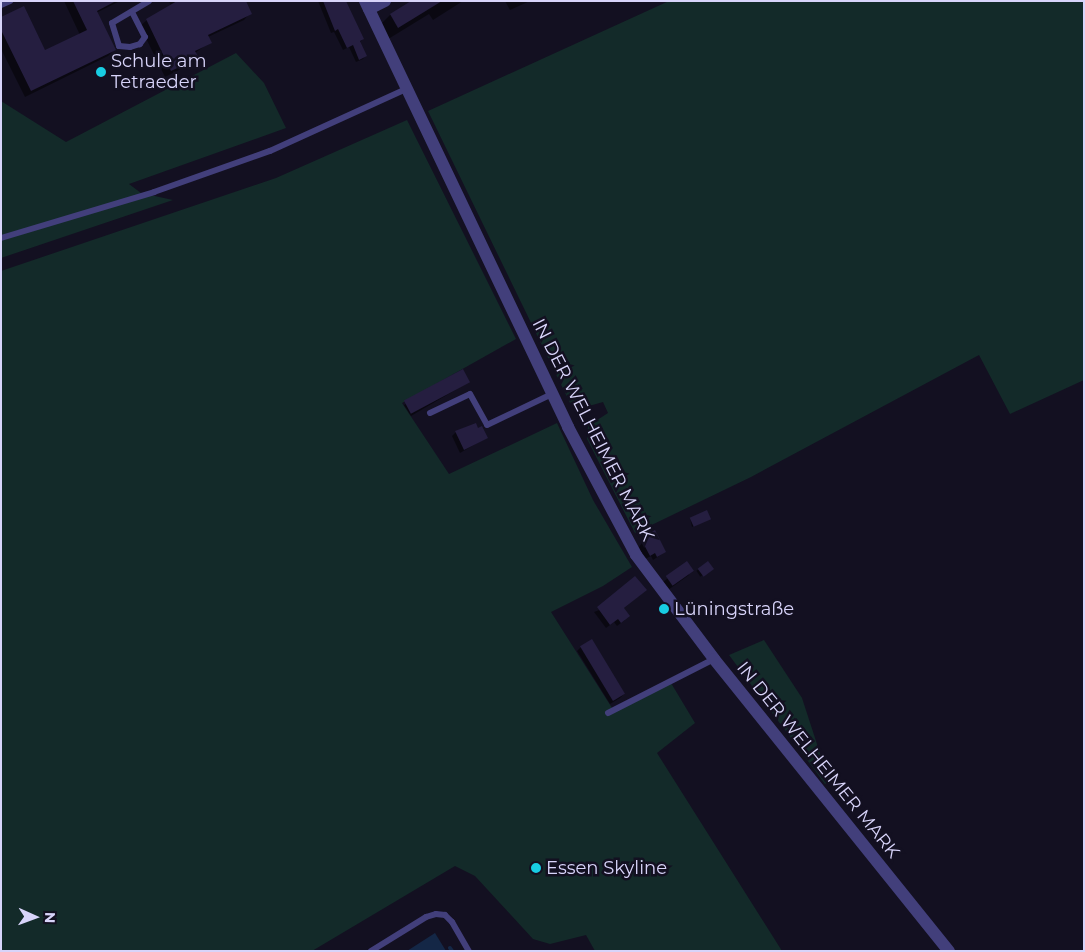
<!DOCTYPE html>
<html>
<head>
<meta charset="utf-8">
<style>
	body { margin:0 }
	#map { position:relative; width:1085px; height:952px; overflow:hidden; background:#131021; font-family:Montserrat,sans-serif }
	div>[style] { position:absolute }
	.green>* { inset:0; background:#132a29 }
	.water>* { inset:0; background:#142746 }
	.shadow>* { inset:0; background:#0007; transform-origin:0 0 }
	.stream>* { height:4px; margin:-2px; padding:0 2px; transform-origin:2px; border-radius:2px; background:#142746 }
	.building>* { inset:0; background:#251e40; transform-origin:0 0 }
	.service>* { height:6px; margin:-3px; padding:0 3px; transform-origin:3px; border-radius:3px; background:#423f7b }
	.minor>* { height:12px; margin:-6px; padding:0 6px; transform-origin:6px; border-radius:6px; background:#423f7b }
	.dots>* { width:14px; height:14px; translate:-50% -50%; box-sizing:border-box; border:2px solid #131021; border-radius:50% }
	span { translate:-50% -50%; white-space:nowrap; text-align:center; line-height:1.15; -webkit-text-stroke:5px #131021; paint-order:stroke }
	.poi-label { font-size:18px; color:#d8d4fa }
	.left { translate:0 -50%; text-align:left }
	.street-label { font-size:18px; color:#d8d4fa }
	.frame { position:absolute; inset:0; border:2px solid #d8d4fa; pointer-events:none }
	.north { position:absolute; left:10px; top:892px; width:50px; height:50px; -webkit-text-stroke:4px #131021; paint-order:stroke; rotate:92deg; font-size:14px; font-weight:700; line-height:20px; text-align:center; color:#d8d4fa }
	.north::after { content:''; display:block; margin:auto; width:18px; height:22px; background:#d8d4fa; clip-path:polygon(50% 0,100% 100%,50% 72%,0 100%) }
</style>
</head>
<body>
<div id="map">
	<div class="green">
		<div style="clip-path:polygon(669px 1px,1084px 1px,1084px 380px,1010px 414px,979px 355px,751px 477px,635px 533px,587px 439px,588px 426px,608px 413px,603px 402px,582px 408px,570px 403px,428px 111px)"></div>
		<div style="clip-path:polygon(236px 53px,264px 83px,286px 128px,129px 184px,141px 193px,173px 200px,1px 258px,1px 101px,66px 142px)"></div>
		<div style="clip-path:polygon(407px 120px,516px 339px,402px 403px,449px 474px,557px 423px,593px 500px,632px 567px,603px 586px,551px 612px,614px 711px,671px 683px,695px 723px,657px 753px,782px 951px,595px 951px,586px 935px,550px 944px,533px 939px,475px 876px,455px 866px,312px 951px,1px 951px,1px 271px,276px 178px)"></div>
		<div style="clip-path:polygon(764px 640px,802px 698px,829px 781px,825px 784px,729px 655px)"></div>
	</div>
	<div class="water">
		<div style="clip-path:polygon(435px 933px,446px 951px,407px 951px)"></div>
	</div>
	<div class="shadow">
		<div style="clip-path:polygon(64px 1px,120px 1px,96px 13px,114px 50px,108px 56px,25px 97px,1px 49px,1px 19px,45px 52px,80px 35px)"></div>
		<div style="clip-path:polygon(244px 1px,250px 13px,244px 20px,208px 37px,210px 42px,195px 53px,197px 57px,191px 64px,165px 77px,140px 26px,147px 20px,171px 6px,169px 1px)"></div>
		<div style="clip-path:polygon(318px 1px,344px 1px,363px 39px,360px 42px,366px 55px,363px 59px,356px 62px,349px 47px,343px 50px,334px 32px,331px 33px)"></div>
		<div style="clip-path:polygon(413px 1px,463px 1px,433px 20px,429px 14px,385px 41px,377px 28px,390px 15px)"></div>
		<div style="clip-path:polygon(505px 1px,530px 1px,510px 10px)"></div>
		<div style="clip-path:polygon(469px 382px,411px 416px,404px 405px,406px 404px)"></div>
		<div style="clip-path:polygon(478px 429px,486px 438px,460px 453px,452px 436px,456px 432px)"></div>
		<div style="clip-path:polygon(690px 518px,708px 520px,692px 527px)"></div>
		<div style="clip-path:polygon(647px 536px,665px 552px,653px 560px,651px 556px,645px 559px,639px 547px)"></div>
		<div style="clip-path:polygon(687px 563px,689px 575px,668px 590px,663px 582px)"></div>
		<div style="left:708px;top:563px;width:7px;height:14px;rotate:56deg"></div>
		<div style="clip-path:polygon(641px 594px,623px 609px,625px 620px,617px 626px,614px 622px,606px 628px,594px 612px)"></div>
		<div style="clip-path:polygon(581px 647px,624px 694px,620px 698px,610px 704px,577px 651px)"></div>
	</div>
	<div class="stream">
		<div style="left:450px;top:948px;width:4px;rotate:56deg"></div>
	</div>
	<div class="building">
		<div style="clip-path:polygon(73px 1px,116px 1px,97px 11px,116px 50px,31px 91px,1px 30px,1px 17px,24px 6px,45px 50px,87px 30px)"></div>
		<div style="clip-path:polygon(177px 1px,246px 1px,252px 14px,208px 35px,212px 43px,195px 51px,199px 58px,171px 71px,146px 19px)"></div>
		<div style="clip-path:polygon(323px 1px,346px 1px,364px 39px,360px 41px,367px 56px,359px 60px,353px 45px,347px 48px,338px 29px,335px 31px)"></div>
		<div style="clip-path:polygon(411px 1px,442px 1px,398px 28px,390px 14px)"></div>
		<div style="left:463px;top:369px;width:15px;height:67px;rotate:62deg"></div>
		<div style="clip-path:polygon(476px 423px,478px 428px,482px 426px,488px 438px,464px 450px,455px 431px)"></div>
		<div style="left:707px;top:510px;width:10px;height:19px;rotate:66deg"></div>
		<div style="clip-path:polygon(655px 530px,666px 552px,657px 557px,655px 553px,650px 556px,642px 541px,648px 539px,646px 535px)"></div>
		<div style="left:687px;top:561px;width:12px;height:26px;rotate:55deg"></div>
		<div style="left:708px;top:561px;width:10px;height:13px;rotate:53deg"></div>
		<div style="clip-path:polygon(635px 576px,647px 590px,624px 608px,630px 616px,621px 623px,618px 619px,610px 625px,597px 607px)"></div>
		<div style="left:592px;top:639px;width:64px;height:14px;rotate:59deg"></div>
	</div>
	<div class="service">
		<div style="left:1px;top:5px;width:10px;rotate:-24deg"></div>
		<div style="left:132px;top:12px;width:28px;rotate:63deg"></div>
		<div style="left:145px;top:37px;width:9px;rotate:126deg"></div>
		<div style="left:140px;top:44px;width:10px;rotate:163deg"></div>
		<div style="left:130px;top:47px;width:11px;rotate:-175deg"></div>
		<div style="left:119px;top:46px;width:24px;rotate:-107deg"></div>
		<div style="left:112px;top:23px;width:43px;rotate:-30.7deg"></div>
		<div style="left:1px;top:238px;width:160px;rotate:-16.7deg"></div>
		<div style="left:154px;top:192px;width:123px;rotate:-19.5deg"></div>
		<div style="left:270px;top:151px;width:152px;rotate:-24.5deg"></div>
		<div style="left:430px;top:413px;width:44px;rotate:-25.4deg"></div>
		<div style="left:470px;top:394px;width:35px;rotate:61deg"></div>
		<div style="left:487px;top:425px;width:72px;rotate:-25.5deg"></div>
		<div style="left:608px;top:713px;width:119px;rotate:-27deg"></div>
		<div style="left:371px;top:951px;width:65px;rotate:-31.7deg"></div>
		<div style="left:426px;top:917px;width:10px;rotate:-17deg"></div>
		<div style="left:436px;top:914px;width:9px;rotate:6deg"></div>
		<div style="left:445px;top:915px;width:10px;rotate:45deg"></div>
		<div style="left:452px;top:922px;width:34px;rotate:60deg"></div>
	</div>
	<div class="minor">
		<div style="left:365px;top:1px;width:472px;rotate:64.5deg"></div>
		<div style="left:568px;top:427px;width:145px;rotate:62deg"></div>
		<div style="left:636px;top:555px;width:130px;rotate:53.1deg"></div>
		<div style="left:714px;top:659px;width:375px;rotate:51.2deg"></div>
		<div style="left:369px;top:9px;width:18px;rotate:-27deg"></div>
	</div>
	<div class="dots">
		<div style="left:101px;top:72px;background:#18cde3"></div>
		<div style="left:664px;top:609px;background:#18cde3"></div>
		<div style="left:536px;top:868px;background:#18cde3"></div>
	</div>
	<div class="poi-label">
		<span class="left" style="left:111px;top:72px">Schule am<br>Tetraeder</span>
		<span class="left" style="left:674px;top:609px">Lüningstraße</span>
		<span class="left" style="left:546px;top:868px">Essen Skyline</span>
	</div>
	<div class="street-label">
		<span style="left:593px;top:430px;rotate:63deg">IN DER WELHEIMER MARK</span>
		<span style="left:818px;top:760px;rotate:51deg">IN DER WELHEIMER MARK</span>
	</div>
	<div class="frame"></div>
	<div class="north">N</div>
</div>
</body>
</html>
